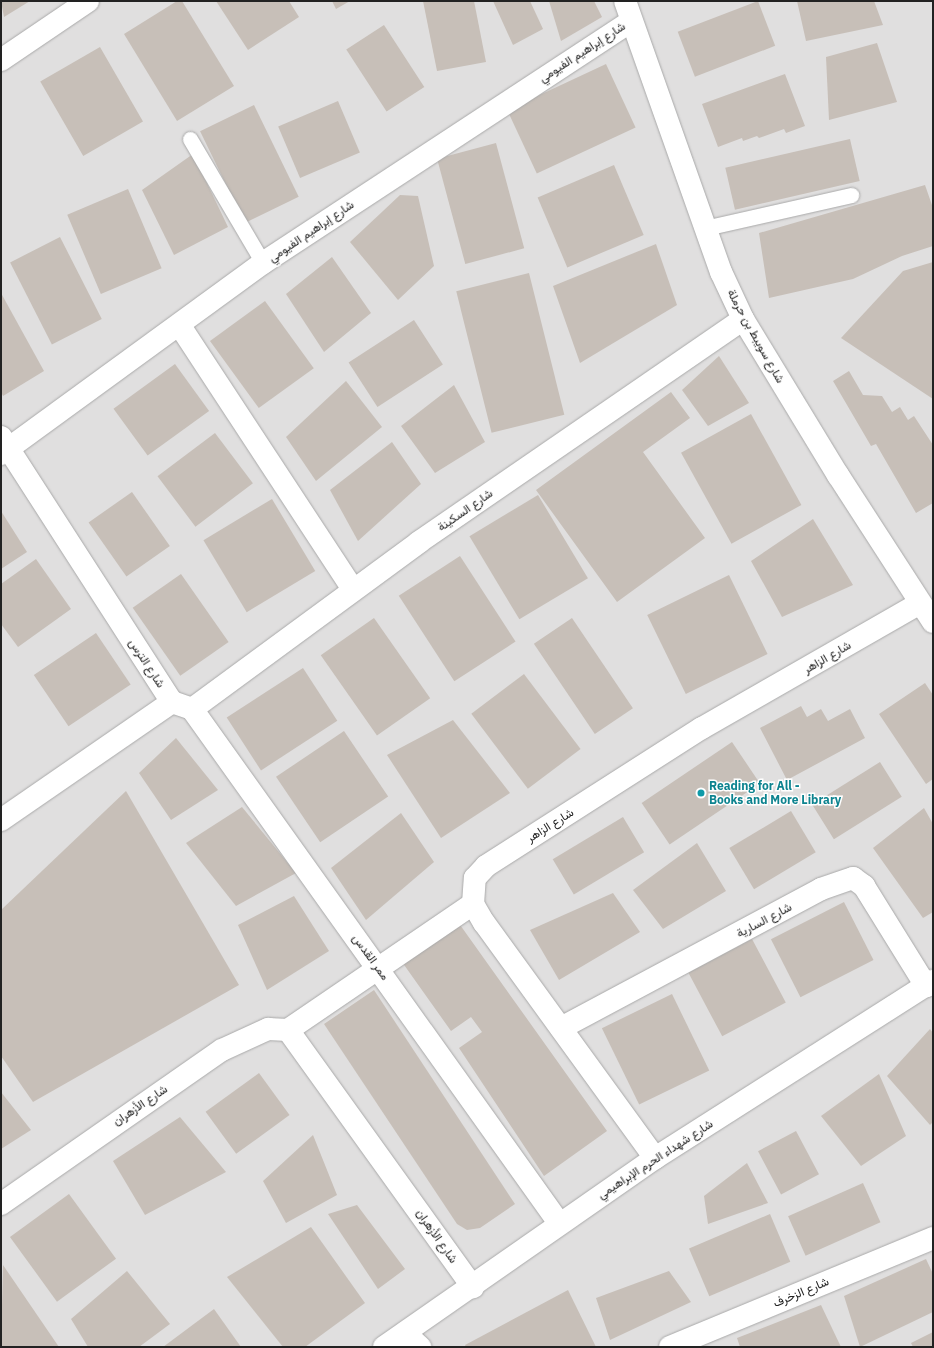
<!DOCTYPE html>
<html>
<head>
<meta charset="utf-8">
<style>
	body { margin:0 }
	#map { position:relative; width:934px; height:1348px; overflow:hidden; background:#f2efe9; font-family:"IBM Plex Sans",Vazirmatn,sans-serif }
	div>[style] { position:absolute }
	.residential>* { inset:0; background:#e0dfdf; transform-origin:0 0 }
	.building>* { inset:0; background:#c7bfb8; transform-origin:0 0 }
	.roads { filter:drop-shadow(0 0 1px #a9a9a9) drop-shadow(0 0 1px #a9a9a9) }
	.service>* { height:15px; margin:-7.5px; padding:0 7.5px; transform-origin:7.5px; border-radius:7.5px; background:#fff }
	.minor>* { height:22px; margin:-11px; padding:0 11px; transform-origin:11px; border-radius:11px; background:#fff }
	.tertiary>* { height:22px; margin:-11px; padding:0 11px; transform-origin:11px; border-radius:11px; background:#fff }
	.dots>* { width:11px; height:11px; translate:-50% -50%; box-sizing:border-box; border:2px solid #fff; border-radius:50% }
	span { translate:-50% -50%; white-space:nowrap; text-align:center; line-height:1.15; -webkit-text-stroke:3px #fff; paint-order:stroke }
	.street-label { font-size:12px; color:#222 }
	.culture-label { font-size:12px; color:#0d838f; font-weight:700 }
	.left { translate:0 -50%; text-align:left }
	.frame { position:absolute; inset:0; border:2px solid #222; pointer-events:none }
</style>
</head>
<body>
<div id="map">
	<div class="residential">
		<div style="left:1px;top:1px;width:932px;height:1346px"></div>
	</div>
	<div class="building">
		<div style="clip-path:polygon(1px 1px,30px 1px,4px 17px)"></div>
		<div style="clip-path:polygon(177px 1px,182px 1px,234px 86px,177px 121px,124px 34px)"></div>
		<div style="clip-path:polygon(216px 1px,289px 1px,299px 17px,248px 50px)"></div>
		<div style="clip-path:polygon(332px 1px,350px 1px,336px 9px)"></div>
		<div style="clip-path:polygon(423px 1px,474px 1px,486px 62px,437px 71px)"></div>
		<div style="clip-path:polygon(493px 1px,530px 1px,543px 29px,513px 45px)"></div>
		<div style="clip-path:polygon(549px 1px,594px 1px,602px 17px,561px 41px)"></div>
		<div style="left:758px;top:1px;width:48px;height:86px;rotate:69deg"></div>
		<div style="clip-path:polygon(797px 1px,874px 1px,883px 25px,806px 41px)"></div>
		<div style="left:384px;top:25px;width:74px;height:45px;rotate:57deg"></div>
		<div style="clip-path:polygon(877px 43px,897px 102px,829px 120px,826px 57px)"></div>
		<div style="left:100px;top:47px;width:86px;height:69px;rotate:60deg"></div>
		<div style="left:606px;top:64px;width:70px;height:109px;rotate:65deg"></div>
		<div style="clip-path:polygon(785px 74px,805px 126px,786px 133px,784px 129px,759px 138px,757px 136px,743px 141px,742px 138px,718px 147px,702px 104px)"></div>
		<div style="left:338px;top:101px;width:56px;height:65px;rotate:67deg"></div>
		<div style="left:254px;top:105px;width:102px;height:60px;rotate:64deg"></div>
		<div style="left:850px;top:139px;width:43px;height:128px;rotate:77deg"></div>
		<div style="left:496px;top:143px;width:109px;height:61px;rotate:75deg"></div>
		<div style="clip-path:polygon(193px 154px,228px 227px,174px 255px,142px 190px)"></div>
		<div style="left:614px;top:165px;width:76px;height:83px;rotate:67deg"></div>
		<div style="clip-path:polygon(925px 185px,933px 208px,933px 246px,902px 256px,853px 279px,769px 298px,759px 233px)"></div>
		<div style="left:128px;top:189px;width:86px;height:66px;rotate:67deg"></div>
		<div style="clip-path:polygon(400px 195px,418px 196px,434px 266px,398px 300px,350px 242px)"></div>
		<div style="left:60px;top:237px;width:92px;height:56px;rotate:63deg"></div>
		<div style="clip-path:polygon(656px 244px,677px 305px,580px 363px,553px 286px)"></div>
		<div style="clip-path:polygon(332px 257px,371px 313px,324px 352px,286px 294px)"></div>
		<div style="clip-path:polygon(933px 262px,933px 399px,841px 338px,903px 271px)"></div>
		<div style="left:529px;top:273px;width:146px;height:75px;rotate:76deg"></div>
		<div style="clip-path:polygon(1px 293px,44px 371px,3px 396px,1px 392px)"></div>
		<div style="left:265px;top:301px;width:83px;height:68px;rotate:54deg"></div>
		<div style="left:414px;top:320px;width:53px;height:78px;rotate:57deg"></div>
		<div style="clip-path:polygon(719px 356px,749px 403px,708px 426px,682px 390px)"></div>
		<div style="left:175px;top:364px;width:58px;height:76px;rotate:54deg"></div>
		<div style="clip-path:polygon(849px 371px,863px 395px,882px 396px,892px 412px,900px 407px,908px 420px,914px 416px,933px 445px,933px 503px,916px 513px,876px 444px,871px 446px,833px 381px)"></div>
		<div style="clip-path:polygon(346px 381px,382px 427px,316px 481px,286px 437px)"></div>
		<div style="clip-path:polygon(454px 385px,485px 442px,435px 473px,401px 426px)"></div>
		<div style="clip-path:polygon(671px 392px,690px 418px,643px 452px,705px 538px,617px 602px,536px 490px)"></div>
		<div style="left:751px;top:414px;width:104px;height:80px;rotate:61deg"></div>
		<div style="left:215px;top:433px;width:63px;height:72px;rotate:53deg"></div>
		<div style="clip-path:polygon(392px 442px,421px 484px,358px 541px,330px 490px)"></div>
		<div style="left:132px;top:492px;width:66px;height:53px;rotate:55deg"></div>
		<div style="left:538px;top:495px;width:97px;height:80px;rotate:59deg"></div>
		<div style="left:272px;top:499px;width:84px;height:80px;rotate:59deg"></div>
		<div style="clip-path:polygon(1px 511px,27px 552px,1px 569px)"></div>
		<div style="clip-path:polygon(813px 519px,853px 585px,782px 617px,751px 561px)"></div>
		<div style="left:460px;top:556px;width:102px;height:73px;rotate:57deg"></div>
		<div style="clip-path:polygon(36px 559px,71px 609px,18px 647px,1px 624px,1px 584px)"></div>
		<div style="left:181px;top:574px;width:83px;height:59px;rotate:55deg"></div>
		<div style="left:729px;top:575px;width:88px;height:91px;rotate:64deg"></div>
		<div style="left:374px;top:618px;width:98px;height:65px;rotate:55deg"></div>
		<div style="left:572px;top:618px;width:109px;height:46px;rotate:56deg"></div>
		<div style="left:96px;top:633px;width:62px;height:75px;rotate:56deg"></div>
		<div style="left:303px;top:668px;width:63px;height:91px;rotate:57deg"></div>
		<div style="left:524px;top:674px;width:94px;height:66px;rotate:53deg"></div>
		<div style="clip-path:polygon(925px 683px,933px 695px,933px 779px,926px 784px,879px 714px)"></div>
		<div style="clip-path:polygon(801px 706px,807px 717px,821px 709px,828px 721px,850px 709px,865px 738px,787px 780px,760px 728px)"></div>
		<div style="clip-path:polygon(453px 720px,510px 793px,441px 838px,387px 755px)"></div>
		<div style="left:344px;top:731px;width:79px;height:82px;rotate:56deg"></div>
		<div style="clip-path:polygon(176px 738px,218px 790px,171px 820px,139px 773px)"></div>
		<div style="left:732px;top:742px;width:50px;height:109px;rotate:56deg"></div>
		<div style="left:880px;top:762px;width:41px;height:80px;rotate:58deg"></div>
		<div style="clip-path:polygon(126px 791px,239px 985px,33px 1102px,1px 1056px,1px 910px)"></div>
		<div style="clip-path:polygon(242px 807px,296px 873px,236px 906px,186px 843px)"></div>
		<div style="clip-path:polygon(924px 808px,933px 824px,933px 912px,923px 918px,873px 848px)"></div>
		<div style="left:791px;top:811px;width:48px;height:72px;rotate:59deg"></div>
		<div style="clip-path:polygon(401px 813px,434px 862px,366px 920px,331px 868px)"></div>
		<div style="left:623px;top:817px;width:41px;height:82px;rotate:59deg"></div>
		<div style="clip-path:polygon(697px 843px,726px 891px,663px 929px,633px 890px)"></div>
		<div style="clip-path:polygon(613px 893px,640px 932px,559px 980px,530px 930px)"></div>
		<div style="clip-path:polygon(294px 896px,329px 951px,267px 990px,238px 925px)"></div>
		<div style="left:844px;top:902px;width:65px;height:82px;rotate:63deg"></div>
		<div style="clip-path:polygon(458px 922px,607px 1131px,544px 1176px,459px 1048px,482px 1032px,471px 1017px,451px 1031px,402px 962px)"></div>
		<div style="left:752px;top:939px;width:72px;height:72px;rotate:62deg"></div>
		<div style="clip-path:polygon(374px 990px,515px 1204px,480px 1228px,467px 1230px,457px 1224px,324px 1024px)"></div>
		<div style="left:672px;top:994px;width:85px;height:78px;rotate:64deg"></div>
		<div style="clip-path:polygon(930px 1029px,933px 1033px,933px 1122px,930px 1125px,887px 1076px)"></div>
		<div style="left:259px;top:1073px;width:52px;height:66px;rotate:54deg"></div>
		<div style="clip-path:polygon(879px 1074px,906px 1136px,861px 1166px,821px 1116px)"></div>
		<div style="clip-path:polygon(1px 1092px,31px 1130px,1px 1149px)"></div>
		<div style="clip-path:polygon(180px 1117px,226px 1172px,145px 1215px,113px 1161px)"></div>
		<div style="left:796px;top:1131px;width:49px;height:43px;rotate:62deg"></div>
		<div style="clip-path:polygon(313px 1135px,337px 1195px,286px 1223px,263px 1181px)"></div>
		<div style="clip-path:polygon(747px 1163px,768px 1203px,708px 1224px,704px 1196px)"></div>
		<div style="left:863px;top:1183px;width:43px;height:82px;rotate:66deg"></div>
		<div style="left:69px;top:1194px;width:80px;height:73px;rotate:54deg"></div>
		<div style="clip-path:polygon(357px 1205px,405px 1269px,378px 1289px,328px 1214px)"></div>
		<div style="left:770px;top:1214px;width:52px;height:88px;rotate:67deg"></div>
		<div style="clip-path:polygon(311px 1227px,365px 1303px,305px 1347px,283px 1347px,227px 1277px)"></div>
		<div style="clip-path:polygon(926px 1259px,933px 1274px,933px 1312px,860px 1347px,844px 1296px)"></div>
		<div style="clip-path:polygon(3px 1265px,59px 1347px,1px 1347px)"></div>
		<div style="clip-path:polygon(127px 1271px,170px 1324px,139px 1347px,88px 1347px,71px 1319px)"></div>
		<div style="clip-path:polygon(669px 1271px,691px 1302px,610px 1340px,596px 1298px)"></div>
		<div style="clip-path:polygon(568px 1290px,596px 1347px,466px 1347px,465px 1345px)"></div>
		<div style="clip-path:polygon(821px 1305px,841px 1347px,740px 1347px,737px 1338px)"></div>
		<div style="clip-path:polygon(214px 1309px,241px 1347px,163px 1347px)"></div>
		<div style="clip-path:polygon(933px 1332px,933px 1347px,913px 1347px,911px 1343px)"></div>
	</div>
	<div class="roads">
		<div class="service">
			<div style="left:190px;top:139px;width:144px;rotate:59.5deg"></div>
			<div style="left:705px;top:228px;width:150px;rotate:-12.7deg"></div>
		</div>
		<div class="minor">
			<div style="left:625px;top:1px;width:288px;rotate:70.5deg"></div>
			<div style="left:721px;top:272px;width:52px;rotate:64.9deg"></div>
			<div style="left:743px;top:319px;width:183px;rotate:58.7deg"></div>
			<div style="left:838px;top:475px;width:175px;rotate:57.1deg"></div>
			<div style="left:1px;top:60px;width:105px;rotate:-34.1deg"></div>
			<div style="left:180px;top:326px;width:315px;rotate:56.7deg"></div>
			<div style="left:1px;top:437px;width:315px;rotate:57.2deg"></div>
			<div style="left:1px;top:454px;width:324px;rotate:-36.1deg"></div>
			<div style="left:263px;top:263px;width:440px;rotate:-33.3deg"></div>
			<div style="left:172px;top:702px;width:21px;rotate:19deg"></div>
			<div style="left:192px;top:709px;width:632px;rotate:54.47deg"></div>
			<div style="left:192px;top:709px;width:282px;rotate:-36.3deg"></div>
			<div style="left:419px;top:542px;width:393px;rotate:-34.5deg"></div>
			<div style="left:1px;top:820px;width:208px;rotate:-34.6deg"></div>
			<div style="left:561px;top:1028px;width:295px;rotate:-28.1deg"></div>
			<div style="left:821px;top:889px;width:34px;rotate:-19deg"></div>
			<div style="left:853px;top:878px;width:14px;rotate:36deg"></div>
			<div style="left:864px;top:886px;width:118px;rotate:58.2deg"></div>
			<div style="left:288px;top:1030px;width:317px;rotate:54.3deg"></div>
			<div style="left:655px;top:1158px;width:291px;rotate:-126deg"></div>
			<div style="left:484px;top:923px;width:22px;rotate:-120deg"></div>
			<div style="left:473px;top:904px;width:26px;rotate:-86deg"></div>
			<div style="left:475px;top:878px;width:16px;rotate:-47deg"></div>
			<div style="left:486px;top:866px;width:256px;rotate:-32.6deg"></div>
			<div style="left:702px;top:728px;width:251px;rotate:-29.8deg"></div>
			<div style="left:1px;top:1204px;width:269px;rotate:-34.9deg"></div>
			<div style="left:222px;top:1050px;width:51px;rotate:-24.5deg"></div>
			<div style="left:268px;top:1029px;width:20px;rotate:3deg"></div>
			<div style="left:288px;top:1030px;width:224px;rotate:-34.3deg"></div>
			<div style="left:405px;top:1333px;width:21px;rotate:43deg"></div>
			<div style="left:670px;top:1347px;width:285px;rotate:-22.5deg"></div>
		</div>
		<div class="tertiary">
			<div style="left:384px;top:1347px;width:330px;rotate:-34.9deg"></div>
			<div style="left:655px;top:1158px;width:330px;rotate:-32.5deg"></div>
		</div>
	</div>
	<div class="dots">
		<div style="left:701px;top:793px;background:#0f9aa8"></div>
	</div>
	<div class="street-label">
		<span style="left:582px;top:52px;rotate:-33deg">شارع إبراهيم الفيومي</span>
		<span style="left:311px;top:231px;rotate:-34deg">شارع إبراهيم الفيومي</span>
		<span style="left:756px;top:336px;rotate:61deg">شارع سويبط بن حرملة</span>
		<span style="left:465px;top:510px;rotate:-35deg">شارع السكينة</span>
		<span style="left:827px;top:657px;rotate:-30deg">شارع الزاهر</span>
		<span style="left:147px;top:663px;rotate:57deg">شارع الترس</span>
		<span style="left:550px;top:825px;rotate:-32deg">شارع الزاهر</span>
		<span style="left:764px;top:920px;rotate:-28deg">شارع السارية</span>
		<span style="left:371px;top:957px;rotate:54deg">ممر القدس</span>
		<span style="left:140px;top:1105px;rotate:-34deg">شارع الأزهران</span>
		<span style="left:655px;top:1159px;rotate:-33deg">شارع شهداء الحرم الإبراهيمي</span>
		<span style="left:437px;top:1236px;rotate:55deg">شارع الأزهران</span>
		<span style="left:801px;top:1292px;rotate:-23deg">شارع الزخرف</span>
	</div>
	<div class="culture-label">
		<span class="left" style="left:709px;top:793px">Reading for All -<br>Books and More Library</span>
	</div>
	<div class="frame"></div>
</div>
</body>
</html>
